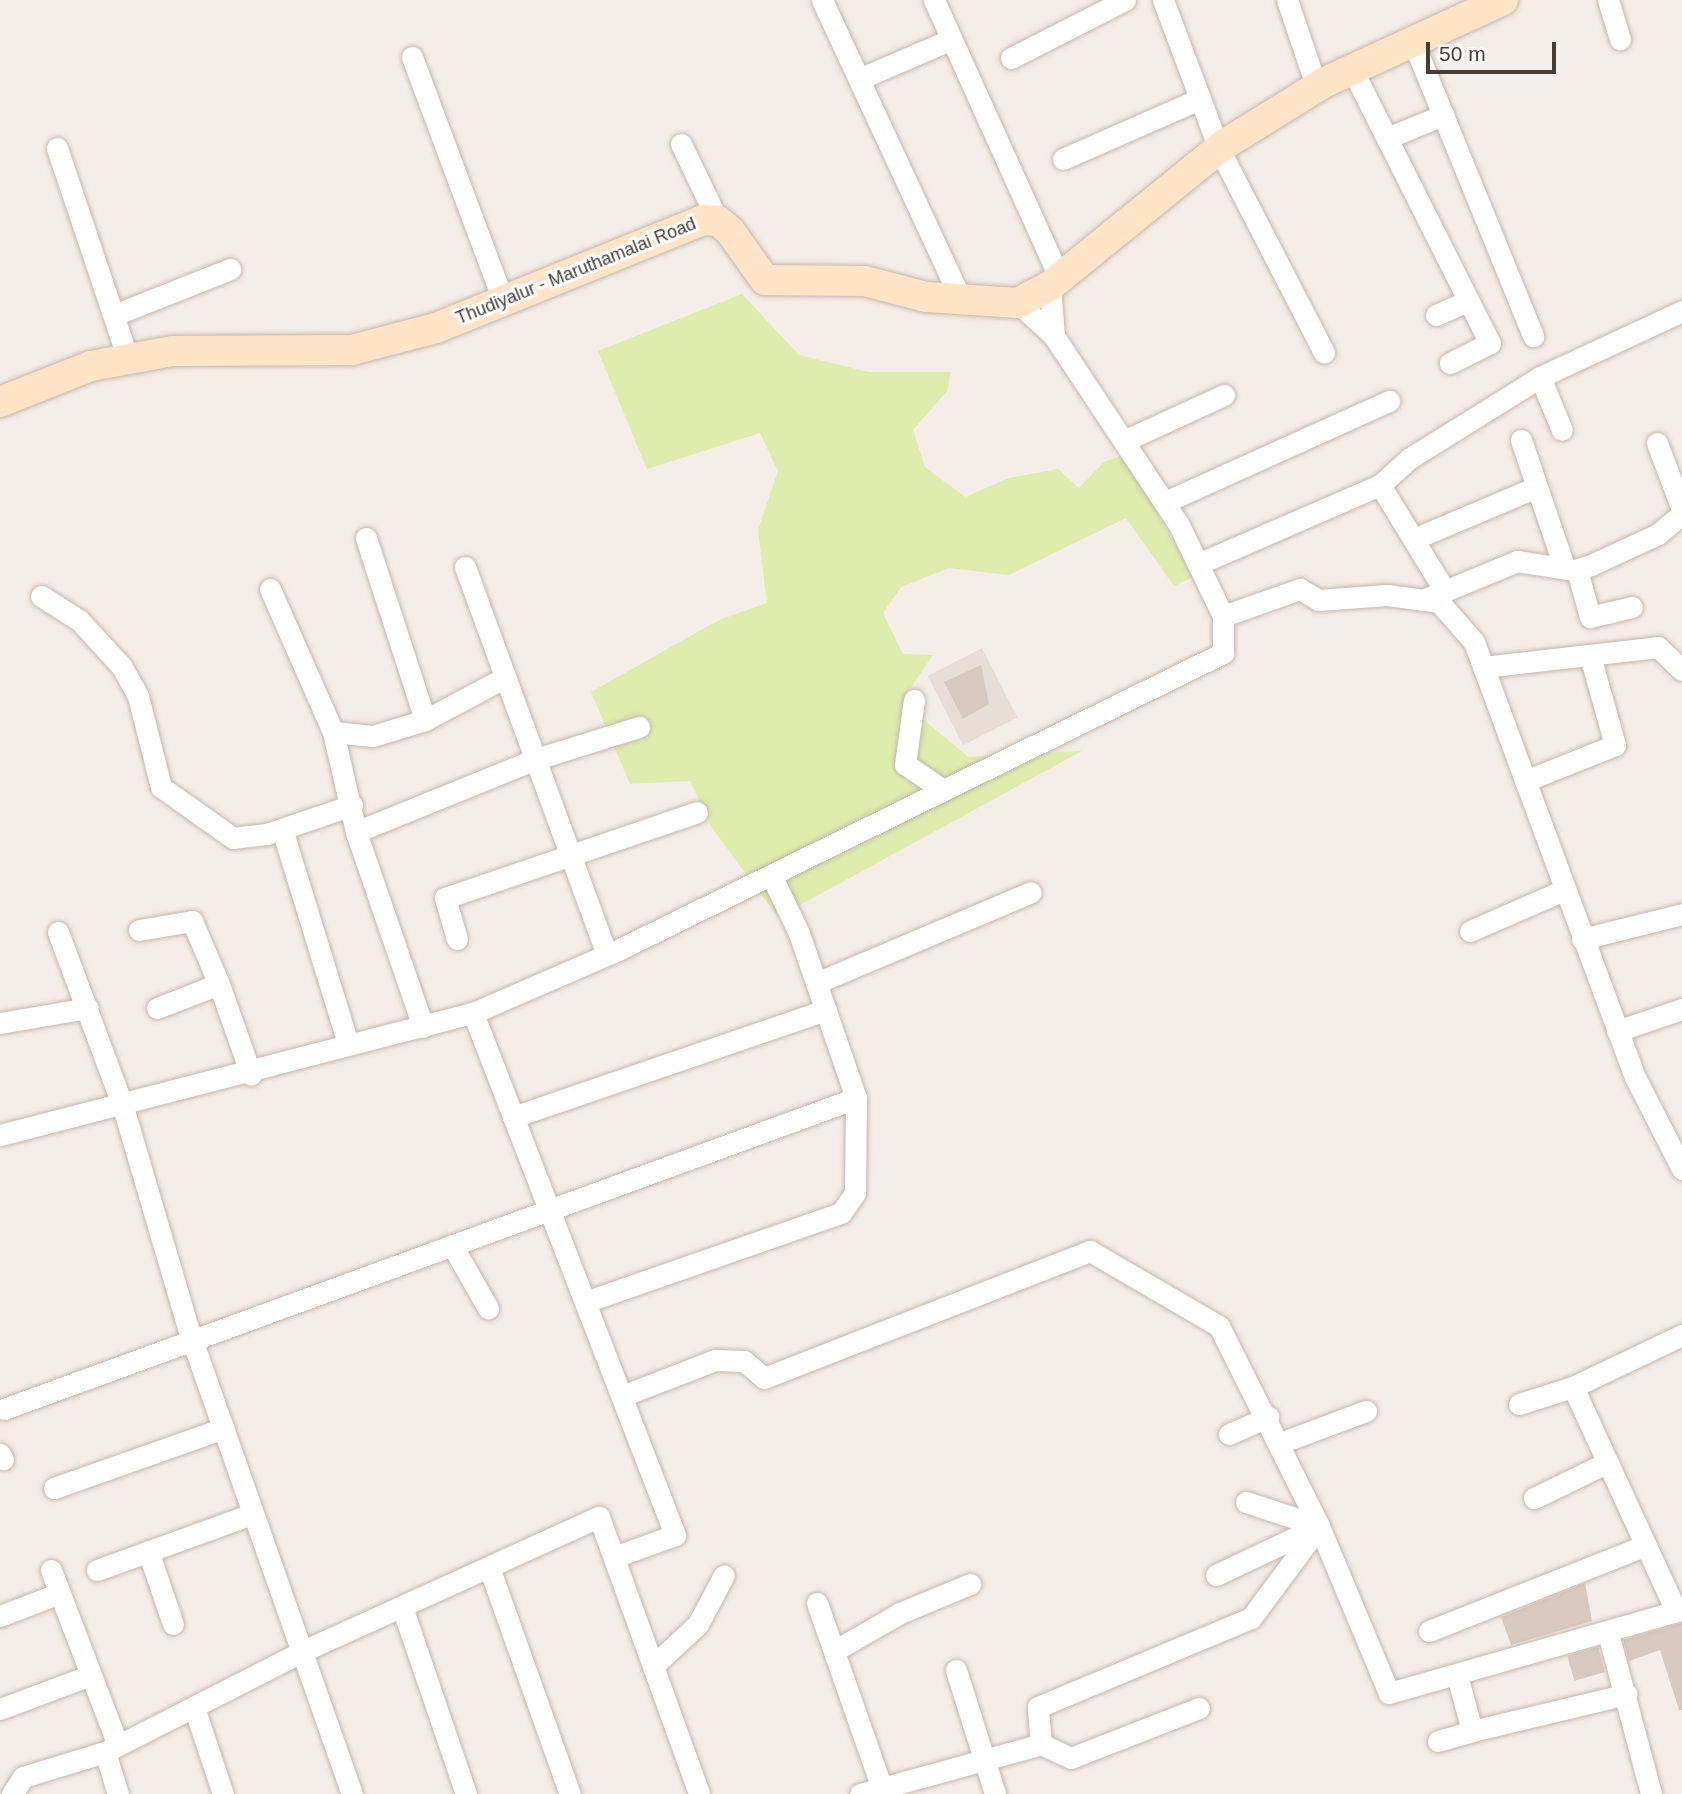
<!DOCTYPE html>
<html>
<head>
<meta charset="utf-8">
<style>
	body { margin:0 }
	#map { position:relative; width:1682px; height:1794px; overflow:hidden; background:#f5ede7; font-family:Arial,sans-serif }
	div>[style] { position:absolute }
	.residential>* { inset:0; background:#e9ded5; transform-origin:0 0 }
	.green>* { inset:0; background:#deecad }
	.building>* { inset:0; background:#dac9be; transform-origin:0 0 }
	.roads { filter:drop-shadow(0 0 2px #c4b6ac) drop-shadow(0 0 2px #c4b6ac) }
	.minor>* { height:21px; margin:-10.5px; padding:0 10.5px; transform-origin:10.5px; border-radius:10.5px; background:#fff }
	.secondary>* { height:30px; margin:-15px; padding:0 15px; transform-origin:15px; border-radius:15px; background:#ffe4c7 }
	span { translate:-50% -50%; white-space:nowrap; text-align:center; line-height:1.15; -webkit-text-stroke:6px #fff; paint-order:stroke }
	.street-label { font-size:18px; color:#483d35 }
	.scale { position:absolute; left:1426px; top:42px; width:130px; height:32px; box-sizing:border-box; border:4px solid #483d35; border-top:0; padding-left:9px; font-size:21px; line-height:24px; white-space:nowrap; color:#483d35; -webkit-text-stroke:5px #fff; paint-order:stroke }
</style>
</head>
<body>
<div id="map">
	<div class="residential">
		<div style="left:982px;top:648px;width:78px;height:61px;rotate:63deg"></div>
	</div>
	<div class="green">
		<div style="clip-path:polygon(742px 294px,799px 355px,869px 372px,951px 372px,947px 391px,913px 430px,925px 467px,965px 497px,1009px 478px,1058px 469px,1079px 488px,1104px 462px,1124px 455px,1193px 577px,1174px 586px,1126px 518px,1009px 575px,949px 568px,901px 587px,883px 613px,903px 654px,933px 655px,903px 699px,918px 715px,968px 757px,1082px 751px,778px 917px,712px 828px,690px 781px,630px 784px,591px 692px,719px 620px,767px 603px,758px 530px,778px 471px,760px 433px,647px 469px,598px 351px)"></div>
	</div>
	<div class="building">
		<div style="clip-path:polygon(981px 665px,989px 704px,963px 719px,944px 682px)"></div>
		<div style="clip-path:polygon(1585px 1583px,1592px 1621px,1511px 1645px,1501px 1617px)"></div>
		<div style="clip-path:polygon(1682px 1623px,1682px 1710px,1679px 1710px,1660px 1650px,1629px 1661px,1623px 1640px)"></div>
		<div style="left:1598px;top:1647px;width:26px;height:32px;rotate:74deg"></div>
	</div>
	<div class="roads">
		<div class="minor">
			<div style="left:822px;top:0;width:330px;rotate:65.1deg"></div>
			<div style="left:934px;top:0;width:306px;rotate:65.7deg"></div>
			<div style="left:1163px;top:0;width:159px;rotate:69.4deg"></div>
			<div style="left:1219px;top:149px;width:229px;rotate:62.7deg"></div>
			<div style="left:1287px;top:0;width:93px;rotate:71.2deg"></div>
			<div style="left:1608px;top:0;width:41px;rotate:72.9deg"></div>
			<div style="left:1412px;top:39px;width:321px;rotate:67.8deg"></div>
			<div style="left:412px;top:57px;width:259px;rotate:69.5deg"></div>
			<div style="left:1011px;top:58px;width:128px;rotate:-27deg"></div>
			<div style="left:1352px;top:69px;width:307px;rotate:63.3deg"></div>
			<div style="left:1490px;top:343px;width:45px;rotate:153.4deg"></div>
			<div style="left:859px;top:79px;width:101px;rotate:-23.3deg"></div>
			<div style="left:1387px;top:138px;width:61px;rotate:-22.3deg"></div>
			<div style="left:681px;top:144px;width:85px;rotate:64.3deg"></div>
			<div style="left:57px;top:148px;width:223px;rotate:71.4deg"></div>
			<div style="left:1063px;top:159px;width:150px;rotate:-23.7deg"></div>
			<div style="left:1018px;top:303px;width:49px;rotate:42.5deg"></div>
			<div style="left:114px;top:315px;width:125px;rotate:-21.6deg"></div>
			<div style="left:1436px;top:315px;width:35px;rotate:-24deg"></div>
			<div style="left:1540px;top:377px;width:57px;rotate:67.5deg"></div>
			<div style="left:1126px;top:440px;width:108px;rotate:-24.7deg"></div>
			<div style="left:1521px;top:440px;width:136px;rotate:71.2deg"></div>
			<div style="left:1657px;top:443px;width:71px;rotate:69.3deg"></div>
			<div style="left:1380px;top:485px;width:124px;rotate:58.5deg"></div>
			<div style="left:1165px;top:502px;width:246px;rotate:-24.3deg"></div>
			<div style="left:366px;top:538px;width:191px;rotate:72deg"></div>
			<div style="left:1416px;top:538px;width:131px;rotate:-22.9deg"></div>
			<div style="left:1198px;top:564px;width:198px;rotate:-23.5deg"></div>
			<div style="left:1380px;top:485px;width:40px;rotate:-42deg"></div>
			<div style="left:1410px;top:458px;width:153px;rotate:-31.9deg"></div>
			<div style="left:1540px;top:377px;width:157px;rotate:-24.9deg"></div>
			<div style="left:465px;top:567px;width:408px;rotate:69.9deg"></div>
			<div style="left:1577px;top:570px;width:49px;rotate:74.5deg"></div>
			<div style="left:1590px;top:617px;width:43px;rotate:-13.4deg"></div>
			<div style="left:270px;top:589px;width:156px;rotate:66.2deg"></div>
			<div style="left:333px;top:732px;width:103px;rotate:77deg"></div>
			<div style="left:356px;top:832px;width:206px;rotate:71deg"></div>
			<div style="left:41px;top:596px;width:45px;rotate:32.3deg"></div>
			<div style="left:79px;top:620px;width:64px;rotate:47.5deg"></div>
			<div style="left:122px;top:667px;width:33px;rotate:61deg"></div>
			<div style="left:138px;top:696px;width:94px;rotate:75.8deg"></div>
			<div style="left:161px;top:787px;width:88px;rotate:35.3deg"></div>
			<div style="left:233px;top:838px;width:34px;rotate:-7deg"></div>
			<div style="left:267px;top:834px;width:90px;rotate:-18.8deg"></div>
			<div style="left:1423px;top:600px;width:102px;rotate:-22.5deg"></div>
			<div style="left:1517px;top:561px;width:59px;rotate:8.8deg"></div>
			<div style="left:1575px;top:570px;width:17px;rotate:-17deg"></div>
			<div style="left:1591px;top:565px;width:74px;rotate:-24.8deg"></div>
			<div style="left:1658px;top:534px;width:31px;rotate:-40deg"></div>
			<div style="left:1223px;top:616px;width:82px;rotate:-19.3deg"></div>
			<div style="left:1300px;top:589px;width:21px;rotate:31deg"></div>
			<div style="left:1318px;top:600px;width:69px;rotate:-4.1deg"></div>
			<div style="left:1387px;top:595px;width:52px;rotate:7.7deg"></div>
			<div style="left:1439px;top:602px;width:53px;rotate:48.8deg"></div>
			<div style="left:1474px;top:642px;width:466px;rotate:69.7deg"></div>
			<div style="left:1636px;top:1079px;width:101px;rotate:62.9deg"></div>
			<div style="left:1483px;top:667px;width:176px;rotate:-6.5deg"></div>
			<div style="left:1658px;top:647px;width:33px;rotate:44deg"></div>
			<div style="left:914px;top:700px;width:65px;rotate:98deg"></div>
			<div style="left:905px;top:764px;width:42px;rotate:34.4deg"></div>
			<div style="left:333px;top:732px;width:40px;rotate:5.7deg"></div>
			<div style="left:373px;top:736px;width:54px;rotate:-17.1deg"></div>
			<div style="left:425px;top:720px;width:89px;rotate:-28deg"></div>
			<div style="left:1525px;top:781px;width:97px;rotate:-21.8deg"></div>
			<div style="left:1615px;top:745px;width:92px;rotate:-105.7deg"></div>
			<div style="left:282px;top:829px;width:225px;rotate:72.9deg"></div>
			<div style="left:356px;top:832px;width:194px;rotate:-22.1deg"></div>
			<div style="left:536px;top:759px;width:108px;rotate:-17.3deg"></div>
			<div style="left:139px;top:930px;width:54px;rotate:-9.6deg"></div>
			<div style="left:192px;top:921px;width:69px;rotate:66.8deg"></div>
			<div style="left:1470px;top:931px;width:103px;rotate:-23.6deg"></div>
			<div style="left:58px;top:932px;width:187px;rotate:69.6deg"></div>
			<div style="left:123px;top:1107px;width:237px;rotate:73.6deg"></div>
			<div style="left:190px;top:1334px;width:488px;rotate:70.6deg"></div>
			<div style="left:457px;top:939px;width:43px;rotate:-106.3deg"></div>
			<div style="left:445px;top:898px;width:266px;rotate:-18.8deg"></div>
			<div style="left:1582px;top:939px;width:103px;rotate:-14deg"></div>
			<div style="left:816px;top:983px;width:233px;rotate:-22.9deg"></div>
			<div style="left:157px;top:1008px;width:66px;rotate:-21.2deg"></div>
			<div style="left:219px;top:984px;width:96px;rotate:70.6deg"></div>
			<div style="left:473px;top:1013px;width:560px;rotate:68.84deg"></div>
			<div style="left:675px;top:1535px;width:65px;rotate:160.2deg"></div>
			<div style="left:0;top:1023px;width:89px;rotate:-9.7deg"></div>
			<div style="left:1617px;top:1031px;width:69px;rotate:-18.7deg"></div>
			<div style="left:513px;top:1117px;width:331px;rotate:-18.9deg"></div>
			<div style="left:0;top:1135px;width:488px;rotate:-14.5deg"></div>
			<div style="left:473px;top:1013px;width:160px;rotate:-23.5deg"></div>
			<div style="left:620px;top:949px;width:672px;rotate:-26.15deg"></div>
			<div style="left:1223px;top:653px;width:37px;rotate:-90deg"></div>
			<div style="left:1223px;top:616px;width:101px;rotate:-115.8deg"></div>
			<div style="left:1179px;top:525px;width:227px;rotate:-123.5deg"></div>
			<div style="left:1054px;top:336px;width:50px;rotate:-94.6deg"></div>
			<div style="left:452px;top:1245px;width:73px;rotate:60.3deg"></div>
			<div style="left:588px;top:1301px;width:268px;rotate:-19.2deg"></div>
			<div style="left:841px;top:1213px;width:24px;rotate:-55deg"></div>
			<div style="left:855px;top:1193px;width:95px;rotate:-89.4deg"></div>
			<div style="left:856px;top:1098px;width:175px;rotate:-109.1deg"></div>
			<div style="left:799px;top:933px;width:64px;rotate:-115.8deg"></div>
			<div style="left:1682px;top:1335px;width:121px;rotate:154.5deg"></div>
			<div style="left:1573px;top:1387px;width:247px;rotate:65.3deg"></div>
			<div style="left:1676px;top:1611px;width:6px;rotate:-9deg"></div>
			<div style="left:622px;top:1396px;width:100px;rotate:-21.2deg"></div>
			<div style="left:715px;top:1360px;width:29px;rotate:2deg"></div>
			<div style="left:744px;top:1361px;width:26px;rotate:40deg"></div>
			<div style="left:764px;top:1378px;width:350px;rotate:-21.3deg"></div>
			<div style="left:1090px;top:1251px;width:149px;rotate:30.2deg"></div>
			<div style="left:1219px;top:1326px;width:224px;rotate:63.4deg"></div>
			<div style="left:1319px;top:1526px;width:181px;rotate:67.3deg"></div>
			<div style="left:1389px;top:1693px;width:298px;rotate:-15.9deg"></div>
			<div style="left:1519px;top:1404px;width:57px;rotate:-17.5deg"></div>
			<div style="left:4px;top:1409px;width:907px;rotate:-20.05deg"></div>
			<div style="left:1229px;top:1434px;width:43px;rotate:-23.6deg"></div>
			<div style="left:1280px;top:1443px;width:92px;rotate:-20.4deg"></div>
			<div style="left:0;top:1454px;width:6px;rotate:59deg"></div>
			<div style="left:54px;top:1488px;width:180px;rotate:-19.4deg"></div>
			<div style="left:1534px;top:1498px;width:82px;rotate:-25.9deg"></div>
			<div style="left:1246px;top:1502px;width:77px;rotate:18.2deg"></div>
			<div style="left:148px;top:1551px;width:77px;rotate:71.1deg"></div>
			<div style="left:489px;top:1567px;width:241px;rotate:70.4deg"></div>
			<div style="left:51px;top:1570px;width:187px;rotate:69.1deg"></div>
			<div style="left:97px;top:1570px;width:165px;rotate:-19.9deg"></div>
			<div style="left:1216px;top:1575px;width:112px;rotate:-25.4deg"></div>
			<div style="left:817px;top:1603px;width:202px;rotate:70.7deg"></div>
			<div style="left:402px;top:1607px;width:198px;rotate:71.1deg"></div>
			<div style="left:0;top:1616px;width:64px;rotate:-21deg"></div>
			<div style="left:1429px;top:1631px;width:233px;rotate:-21.6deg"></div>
			<div style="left:1608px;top:1633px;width:167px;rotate:75deg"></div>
			<div style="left:834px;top:1651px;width:76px;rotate:-29.9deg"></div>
			<div style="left:900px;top:1613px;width:76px;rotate:-22.5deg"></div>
			<div style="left:653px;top:1666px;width:62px;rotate:-43deg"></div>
			<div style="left:698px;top:1624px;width:55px;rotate:-62deg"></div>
			<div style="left:956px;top:1670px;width:130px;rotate:72.5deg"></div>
			<div style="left:1457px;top:1675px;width:58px;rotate:75deg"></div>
			<div style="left:1472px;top:1731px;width:159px;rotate:-13.4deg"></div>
			<div style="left:194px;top:1707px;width:92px;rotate:71.6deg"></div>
			<div style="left:1199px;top:1708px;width:137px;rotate:158.7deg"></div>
			<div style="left:1071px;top:1758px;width:33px;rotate:-155deg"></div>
			<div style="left:1041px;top:1744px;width:37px;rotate:-95deg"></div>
			<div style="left:1038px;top:1707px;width:231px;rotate:-22.7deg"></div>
			<div style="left:1251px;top:1618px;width:114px;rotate:-53.5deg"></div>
			<div style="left:0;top:1709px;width:97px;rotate:-20.5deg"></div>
			<div style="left:1438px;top:1741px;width:35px;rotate:-16deg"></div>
			<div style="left:105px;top:1752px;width:44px;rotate:72.8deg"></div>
			<div style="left:12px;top:1794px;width:20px;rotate:-57deg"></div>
			<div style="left:23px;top:1777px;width:86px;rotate:-17deg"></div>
			<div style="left:105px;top:1752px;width:222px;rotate:-27deg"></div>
			<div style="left:303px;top:1651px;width:325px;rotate:-24.4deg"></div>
			<div style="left:599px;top:1517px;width:294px;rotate:70.1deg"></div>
			<div style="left:860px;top:1794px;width:188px;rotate:-15.4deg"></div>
		</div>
		<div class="secondary">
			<div style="left:0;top:402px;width:98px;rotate:-21.6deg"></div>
			<div style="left:91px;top:366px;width:83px;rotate:-10.4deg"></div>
			<div style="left:173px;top:351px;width:179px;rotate:-0.3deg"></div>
			<div style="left:352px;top:350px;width:87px;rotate:-14.7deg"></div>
			<div style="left:436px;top:328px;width:288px;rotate:-22deg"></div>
			<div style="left:703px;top:220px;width:15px;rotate:4deg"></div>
			<div style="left:718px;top:221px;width:16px;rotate:40deg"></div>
			<div style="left:730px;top:231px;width:60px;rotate:54.5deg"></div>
			<div style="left:765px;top:280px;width:100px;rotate:0.6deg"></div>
			<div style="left:865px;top:281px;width:63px;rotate:14.7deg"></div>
			<div style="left:926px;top:297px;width:92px;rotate:3.7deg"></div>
			<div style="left:1018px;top:303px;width:36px;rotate:-28deg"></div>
			<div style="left:1050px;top:286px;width:225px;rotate:-39.1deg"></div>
			<div style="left:1225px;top:144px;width:118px;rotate:-31.8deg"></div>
			<div style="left:1325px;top:82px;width:196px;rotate:-24.7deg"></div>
		</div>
	</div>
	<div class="street-label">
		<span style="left:576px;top:271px;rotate:-22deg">Thudiyalur - Maruthamalai Road</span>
	</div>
	<div class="scale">50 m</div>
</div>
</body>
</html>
